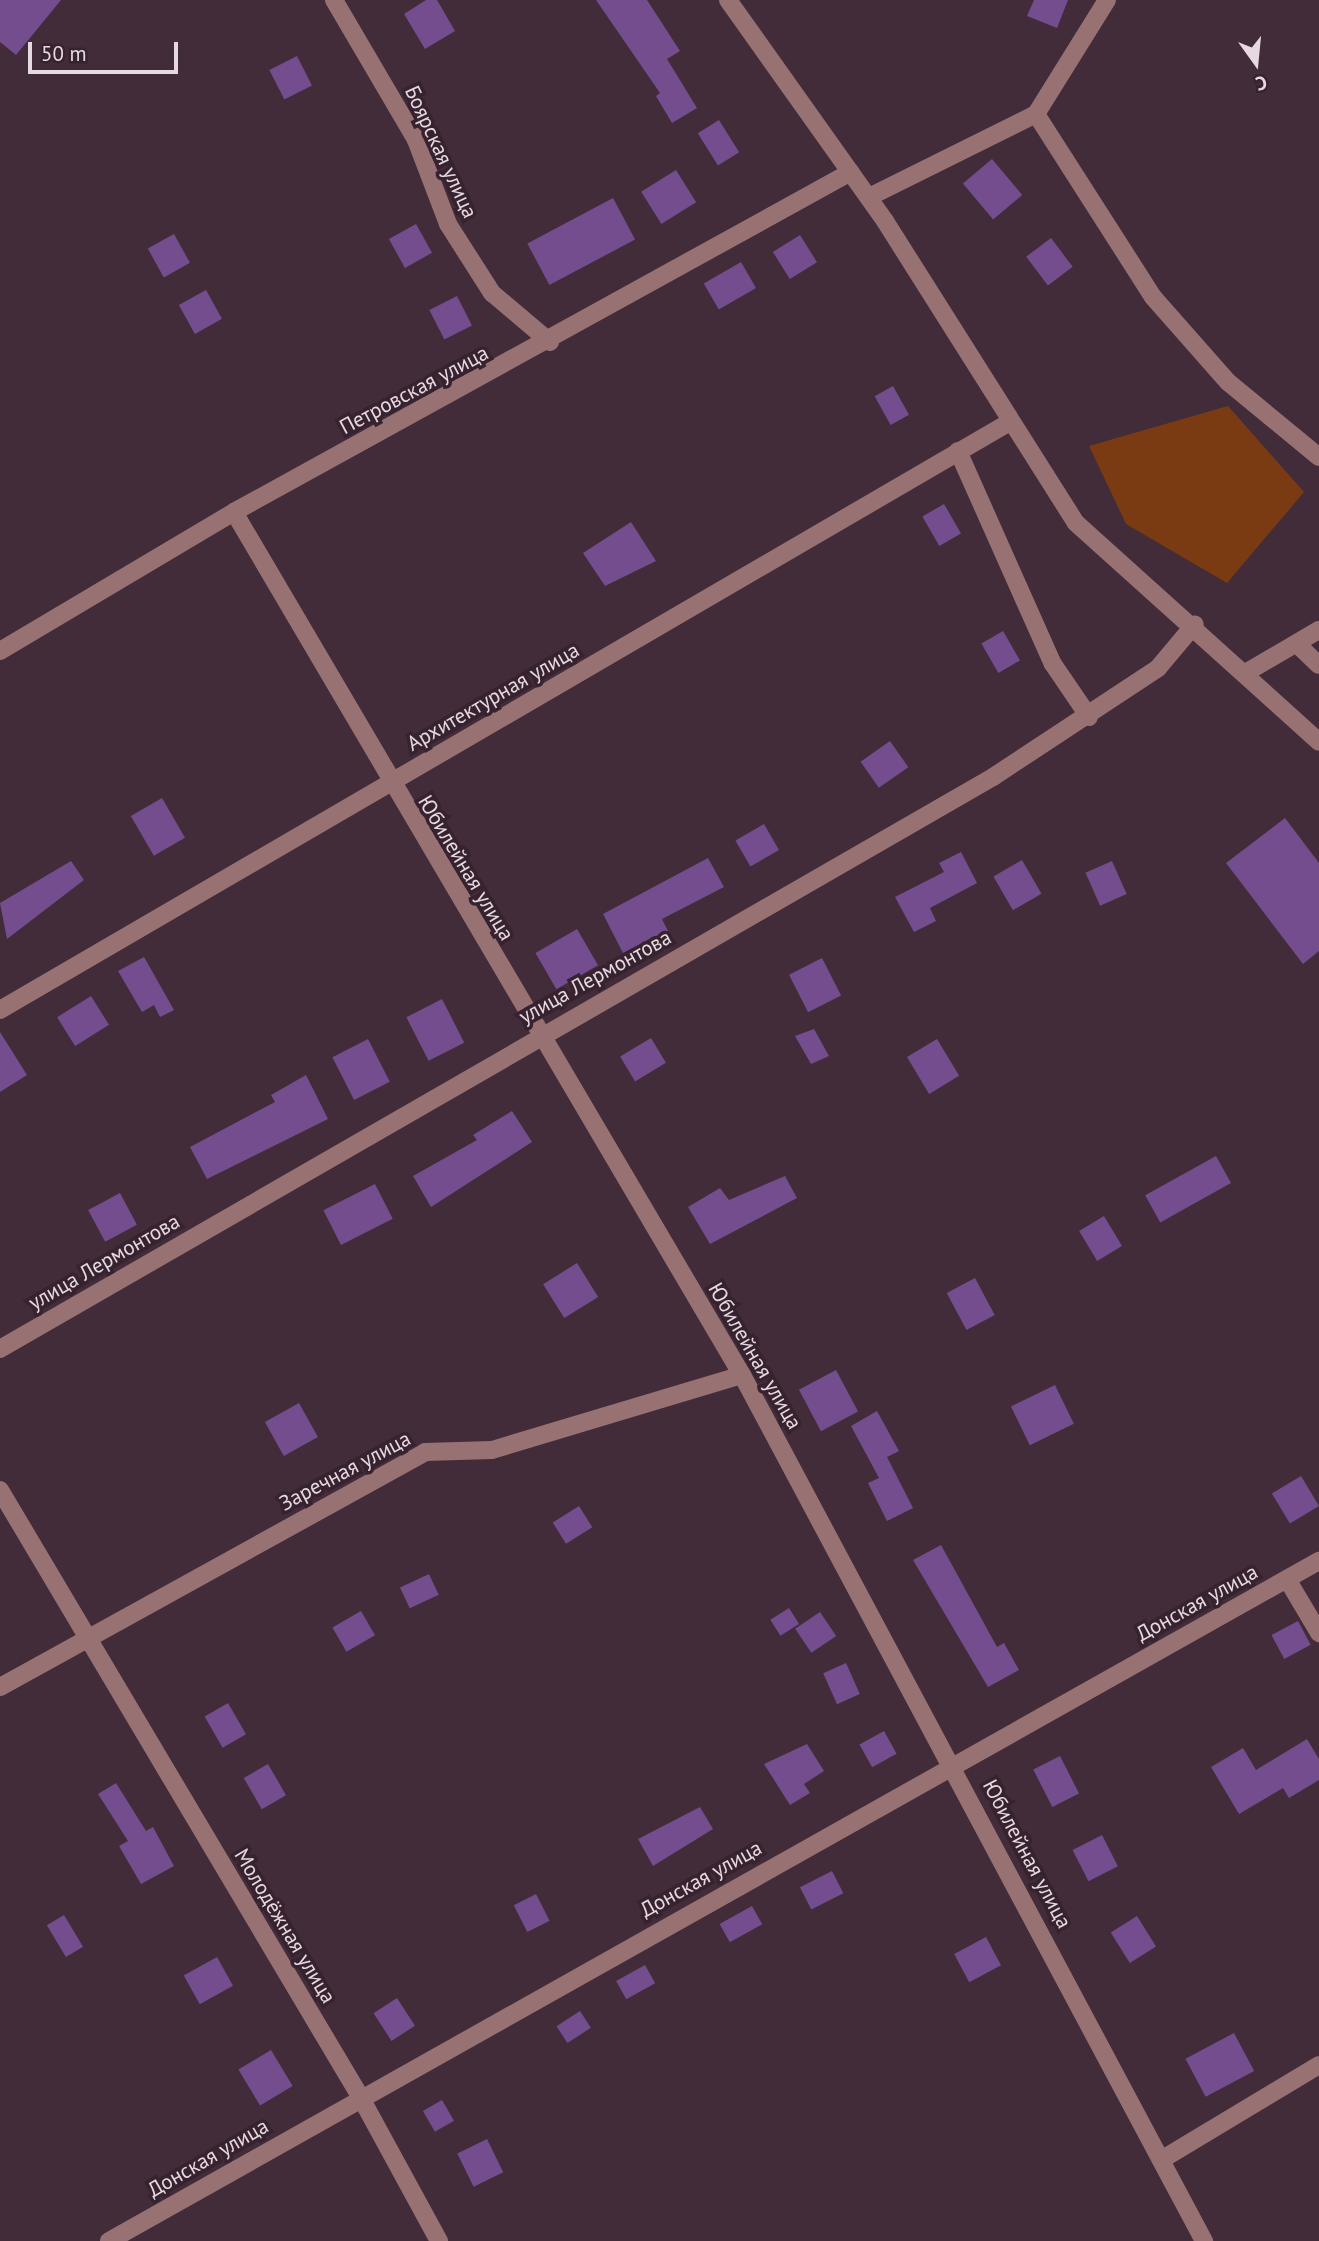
<!DOCTYPE html>
<html>
<head>
<meta charset="utf-8">
<style>
	body { margin:0 }
	#map { position:relative; width:1319px; height:2241px; overflow:hidden; background:#422c39; font-family:"PT Sans",sans-serif }
	div>[style] { position:absolute }
	.green>* { inset:0; background:#7a3b13 }
	.building>* { inset:0; background:#734d8e; transform-origin:0 0 }
	.minor>* { height:18px; margin:-9px; padding:0 9px; transform-origin:9px; border-radius:9px; background:#987173 }
	span { translate:-50% -50%; white-space:nowrap; text-align:center; line-height:1.15; -webkit-text-stroke:7px #37222f; paint-order:stroke }
	.street-label { font-size:21px; color:#e7d9e1 }
	.north { position:absolute; left:1221px; top:28px; width:70px; height:70px; -webkit-text-stroke:5px #37222f; paint-order:stroke; rotate:165deg; font-size:19px; font-weight:700; line-height:28px; text-align:center; color:#e7d9e1 }
	.north::after { content:''; display:block; margin:auto; width:24px; height:32px; background:#e7d9e1; clip-path:polygon(50% 0,100% 100%,50% 72%,0 100%) }
	.scale { position:absolute; left:28px; top:42px; width:150px; height:32px; box-sizing:border-box; border:4px solid #e7d9e1; border-top:0; padding-left:9px; font-size:21px; line-height:24px; white-space:nowrap; color:#e7d9e1; -webkit-text-stroke:5px #37222f; paint-order:stroke }
</style>
</head>
<body>
<div id="map">
	<div class="green">
		<div style="clip-path:polygon(1228px 406px,1304px 492px,1227px 583px,1126px 524px,1089px 446px)"></div>
	</div>
	<div class="building">
		<div style="clip-path:polygon(0 0,61px 0,16px 55px,0 42px)"></div>
		<div style="clip-path:polygon(426px 0,437px 0,455px 31px,425px 49px,404px 14px)"></div>
		<div style="clip-path:polygon(596px 0,647px 0,680px 51px,667px 59px,697px 108px,672px 123px,656px 96px,660px 93px)"></div>
		<div style="clip-path:polygon(1034px 0,1068px 0,1057px 28px,1027px 16px)"></div>
		<div style="left:297px;top:56px;width:33px;height:31px;rotate:63deg"></div>
		<div style="left:719px;top:120px;width:38px;height:25px;rotate:58deg"></div>
		<div style="left:992px;top:159px;width:47px;height:38px;rotate:50deg"></div>
		<div style="left:676px;top:170px;width:38px;height:41px;rotate:58deg"></div>
		<div style="left:613px;top:198px;width:47px;height:97px;rotate:62deg"></div>
		<div style="left:416px;top:224px;width:33px;height:31px;rotate:61deg"></div>
		<div style="left:174px;top:234px;width:33px;height:30px;rotate:61deg"></div>
		<div style="left:800px;top:235px;width:32px;height:32px;rotate:58deg"></div>
		<div style="left:1051px;top:238px;width:36px;height:31px;rotate:53deg"></div>
		<div style="left:741px;top:262px;width:30px;height:43px;rotate:60deg"></div>
		<div style="left:206px;top:290px;width:33px;height:31px;rotate:61deg"></div>
		<div style="left:457px;top:296px;width:33px;height:31px;rotate:63deg"></div>
		<div style="left:893px;top:386px;width:33px;height:21px;rotate:61deg"></div>
		<div style="left:944px;top:504px;width:34px;height:25px;rotate:60deg"></div>
		<div style="clip-path:polygon(631px 522px,656px 561px,605px 586px,583px 553px)"></div>
		<div style="left:1003px;top:631px;width:34px;height:25px;rotate:60deg"></div>
		<div style="left:890px;top:741px;width:32px;height:36px;rotate:55deg"></div>
		<div style="left:162px;top:798px;width:46px;height:36px;rotate:60deg"></div>
		<div style="clip-path:polygon(1285px 818px,1319px 863px,1319px 951px,1303px 964px,1226px 863px)"></div>
		<div style="left:764px;top:824px;width:30px;height:33px;rotate:60deg"></div>
		<div style="clip-path:polygon(961px 852px,977px 883px,930px 908px,936px 921px,914px 932px,895px 897px,944px 872px,939px 863px)"></div>
		<div style="clip-path:polygon(708px 858px,724px 887px,662px 919px,668px 931px,623px 953px,603px 914px)"></div>
		<div style="left:1022px;top:860px;width:39px;height:33px;rotate:60deg"></div>
		<div style="clip-path:polygon(71px 861px,84px 880px,7px 939px,0 903px)"></div>
		<div style="left:1112px;top:861px;width:36px;height:29px;rotate:66deg"></div>
		<div style="left:577px;top:929px;width:42px;height:48px;rotate:60deg"></div>
		<div style="clip-path:polygon(144px 957px,174px 1010px,160px 1017px,154px 1005px,142px 1012px,118px 971px)"></div>
		<div style="left:822px;top:958px;width:42px;height:37px;rotate:63deg"></div>
		<div style="left:91px;top:996px;width:34px;height:40px;rotate:58deg"></div>
		<div style="left:442px;top:999px;width:49px;height:40px;rotate:63deg"></div>
		<div style="clip-path:polygon(814px 1029px,829px 1056px,811px 1064px,795px 1036px)"></div>
		<div style="clip-path:polygon(0 1032px,27px 1075px,0 1092px)"></div>
		<div style="left:651px;top:1038px;width:29px;height:36px;rotate:59deg"></div>
		<div style="left:368px;top:1039px;width:48px;height:40px;rotate:63deg"></div>
		<div style="left:937px;top:1039px;width:43px;height:35px;rotate:59deg"></div>
		<div style="clip-path:polygon(306px 1075px,328px 1119px,207px 1179px,190px 1147px,275px 1102px,271px 1095px)"></div>
		<div style="clip-path:polygon(512px 1111px,532px 1142px,431px 1207px,413px 1176px,477px 1140px,473px 1135px)"></div>
		<div style="left:1216px;top:1156px;width:31px;height:81px;rotate:61deg"></div>
		<div style="clip-path:polygon(785px 1176px,797px 1198px,710px 1244px,688px 1207px,720px 1188px,729px 1200px)"></div>
		<div style="left:375px;top:1184px;width:39px;height:58px;rotate:63deg"></div>
		<div style="left:120px;top:1193px;width:36px;height:36px;rotate:62deg"></div>
		<div style="left:1104px;top:1216px;width:35px;height:29px;rotate:59deg"></div>
		<div style="left:577px;top:1263px;width:40px;height:40px;rotate:58deg"></div>
		<div style="left:975px;top:1278px;width:42px;height:32px;rotate:62deg"></div>
		<div style="left:836px;top:1370px;width:47px;height:42px;rotate:62deg"></div>
		<div style="left:1055px;top:1385px;width:43px;height:49px;rotate:64deg"></div>
		<div style="left:299px;top:1403px;width:39px;height:39px;rotate:61deg"></div>
		<div style="clip-path:polygon(877px 1411px,899px 1451px,887px 1457px,913px 1508px,887px 1521px,868px 1483px,879px 1478px,851px 1426px)"></div>
		<div style="left:1301px;top:1476px;width:35px;height:34px;rotate:59deg"></div>
		<div style="left:579px;top:1506px;width:25px;height:31px;rotate:58deg"></div>
		<div style="clip-path:polygon(941px 1545px,997px 1647px,1004px 1643px,1019px 1670px,988px 1687px,913px 1560px)"></div>
		<div style="left:429px;top:1574px;width:23px;height:32px;rotate:65deg"></div>
		<div style="left:789px;top:1608px;width:19px;height:22px;rotate:58deg"></div>
		<div style="left:361px;top:1611px;width:28px;height:33px;rotate:60deg"></div>
		<div style="left:820px;top:1612px;width:29px;height:30px;rotate:56deg"></div>
		<div style="left:1298px;top:1621px;width:27px;height:30px;rotate:62deg"></div>
		<div style="left:846px;top:1663px;width:34px;height:25px;rotate:66deg"></div>
		<div style="left:228px;top:1703px;width:36px;height:27px;rotate:60deg"></div>
		<div style="left:884px;top:1731px;width:26px;height:28px;rotate:61deg"></div>
		<div style="clip-path:polygon(1307px 1739px,1319px 1759px,1319px 1780px,1289px 1798px,1283px 1788px,1239px 1814px,1211px 1767px,1243px 1748px,1256px 1770px)"></div>
		<div style="clip-path:polygon(807px 1744px,824px 1771px,804px 1784px,810px 1793px,790px 1805px,764px 1764px)"></div>
		<div style="left:1060px;top:1756px;width:42px;height:30px;rotate:63deg"></div>
		<div style="left:268px;top:1764px;width:36px;height:28px;rotate:60deg"></div>
		<div style="clip-path:polygon(116px 1783px,146px 1831px,153px 1827px,174px 1866px,141px 1884px,119px 1846px,128px 1841px,98px 1794px)"></div>
		<div style="clip-path:polygon(700px 1807px,713px 1829px,653px 1866px,638px 1839px)"></div>
		<div style="left:1102px;top:1835px;width:35px;height:33px;rotate:63deg"></div>
		<div style="left:832px;top:1871px;width:25px;height:36px;rotate:63deg"></div>
		<div style="left:536px;top:1894px;width:30px;height:25px;rotate:63deg"></div>
		<div style="left:752px;top:1906px;width:21px;height:37px;rotate:61deg"></div>
		<div style="left:64px;top:1915px;width:37px;height:20px;rotate:59deg"></div>
		<div style="left:1137px;top:1916px;width:36px;height:31px;rotate:58deg"></div>
		<div style="left:986px;top:1937px;width:32px;height:36px;rotate:62deg"></div>
		<div style="left:217px;top:1957px;width:33px;height:38px;rotate:61deg"></div>
		<div style="left:645px;top:1965px;width:21px;height:33px;rotate:61deg"></div>
		<div style="left:397px;top:1998px;width:33px;height:28px;rotate:57deg"></div>
		<div style="left:580px;top:2011px;width:20px;height:28px;rotate:57deg"></div>
		<div style="left:1234px;top:2033px;width:43px;height:55px;rotate:62deg"></div>
		<div style="left:271px;top:2050px;width:42px;height:38px;rotate:59deg"></div>
		<div style="left:442px;top:2100px;width:24px;height:22px;rotate:60deg"></div>
		<div style="left:487px;top:2139px;width:37px;height:33px;rotate:64deg"></div>
	</div>
	<div class="minor">
		<div style="left:334px;top:0;width:162px;rotate:59.6deg"></div>
		<div style="left:416px;top:140px;width:90px;rotate:69.1deg"></div>
		<div style="left:448px;top:224px;width:82px;rotate:57.5deg"></div>
		<div style="left:492px;top:293px;width:76px;rotate:40.2deg"></div>
		<div style="left:728px;top:0;width:271px;rotate:54.6deg"></div>
		<div style="left:885px;top:221px;width:357px;rotate:57.7deg"></div>
		<div style="left:1076px;top:523px;width:327px;rotate:42deg"></div>
		<div style="left:1107px;top:0;width:134px;rotate:121.9deg"></div>
		<div style="left:1036px;top:114px;width:217px;rotate:57.4deg"></div>
		<div style="left:1153px;top:297px;width:113px;rotate:48.6deg"></div>
		<div style="left:1228px;top:382px;width:118px;rotate:39.5deg"></div>
		<div style="left:869px;top:197px;width:186px;rotate:-26.4deg"></div>
		<div style="left:958px;top:451px;width:233px;rotate:66deg"></div>
		<div style="left:1053px;top:664px;width:64px;rotate:55.8deg"></div>
		<div style="left:234px;top:512px;width:1001px;rotate:59.52deg"></div>
		<div style="left:742px;top:1375px;width:982px;rotate:61.92deg"></div>
		<div style="left:1297px;top:644px;width:30px;rotate:44deg"></div>
		<div style="left:0;top:651px;width:272px;rotate:-30.7deg"></div>
		<div style="left:234px;top:512px;width:704px;rotate:-28.86deg"></div>
		<div style="left:1247px;top:672px;width:83px;rotate:-30.3deg"></div>
		<div style="left:0;top:1010px;width:1169px;rotate:-30.21deg"></div>
		<div style="left:0;top:1349px;width:1146px;rotate:-29.94deg"></div>
		<div style="left:993px;top:777px;width:198px;rotate:-33.4deg"></div>
		<div style="left:1158px;top:668px;width:57px;rotate:-49.9deg"></div>
		<div style="left:0;top:1490px;width:707px;rotate:59.3deg"></div>
		<div style="left:361px;top:2098px;width:163px;rotate:61.4deg"></div>
		<div style="left:1287px;top:1579px;width:63px;rotate:59.3deg"></div>
		<div style="left:0;top:1687px;width:486px;rotate:-28.9deg"></div>
		<div style="left:425px;top:1452px;width:67px;rotate:-1.7deg"></div>
		<div style="left:492px;top:1450px;width:261px;rotate:-16.7deg"></div>
		<div style="left:1161px;top:2160px;width:184px;rotate:-31deg"></div>
		<div style="left:109px;top:2241px;width:1388px;rotate:-29.34deg"></div>
	</div>
	<div class="street-label">
		<span style="left:441px;top:152px;rotate:65deg">Боярская улица</span>
		<span style="left:414px;top:390px;rotate:-28deg">Петровская улица</span>
		<span style="left:493px;top:697px;rotate:-30deg">Архитектурная улица</span>
		<span style="left:466px;top:868px;rotate:59deg">Юбилейная улица</span>
		<span style="left:595px;top:977px;rotate:-29deg">улица Лермонтова</span>
		<span style="left:104px;top:1262px;rotate:-30deg">улица Лермонтова</span>
		<span style="left:755px;top:1356px;rotate:60deg">Юбилейная улица</span>
		<span style="left:345px;top:1471px;rotate:-28deg">Заречная улица</span>
		<span style="left:1197px;top:1603px;rotate:-29deg">Донская улица</span>
		<span style="left:1027px;top:1854px;rotate:62deg">Юбилейная улица</span>
		<span style="left:701px;top:1879px;rotate:-29deg">Донская улица</span>
		<span style="left:285px;top:1926px;rotate:59deg">Молодёжная улица</span>
		<span style="left:208px;top:2158px;rotate:-30deg">Донская улица</span>
	</div>
	<div class="north">С</div>
	<div class="scale">50 m</div>
</div>
</body>
</html>
